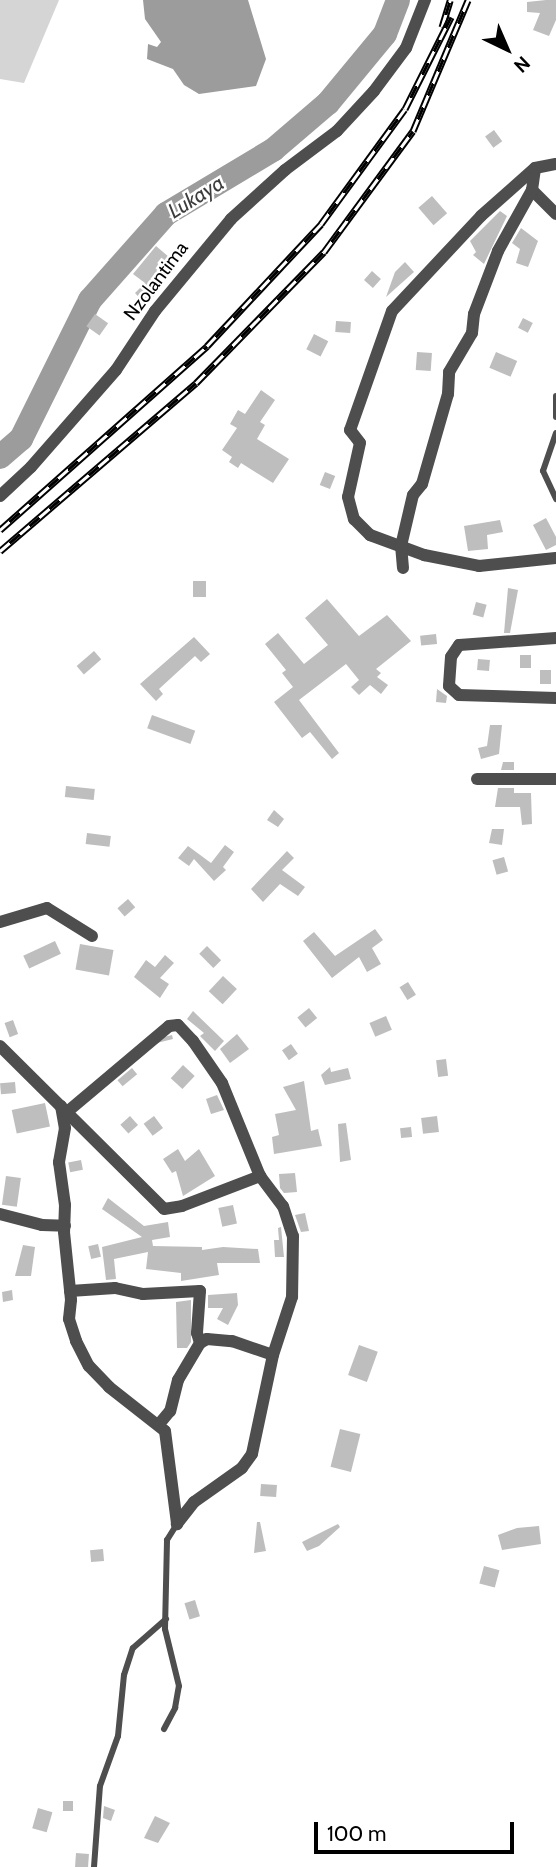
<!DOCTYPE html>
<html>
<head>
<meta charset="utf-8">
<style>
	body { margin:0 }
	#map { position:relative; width:556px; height:1867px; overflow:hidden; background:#fff; font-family:Cabin,sans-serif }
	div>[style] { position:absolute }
	.green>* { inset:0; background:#d5d5d5 }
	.water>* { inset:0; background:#9c9c9c }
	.river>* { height:24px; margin:-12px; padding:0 12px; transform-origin:12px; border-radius:12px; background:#9c9c9c }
	.building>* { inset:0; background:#bebebe; transform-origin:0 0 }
	.service>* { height:6px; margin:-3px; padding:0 3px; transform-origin:3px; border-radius:3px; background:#4e4e4e }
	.minor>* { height:12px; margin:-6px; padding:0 6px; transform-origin:6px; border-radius:6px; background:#4e4e4e }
	.rail>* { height:7px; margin-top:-3.5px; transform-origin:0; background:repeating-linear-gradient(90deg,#fff 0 13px,#000 0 26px); box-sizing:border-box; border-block:2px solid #000 }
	span { translate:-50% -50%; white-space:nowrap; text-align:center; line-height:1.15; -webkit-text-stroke:5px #fff; paint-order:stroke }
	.street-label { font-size:19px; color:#000 }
	.water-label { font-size:21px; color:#3d3d3d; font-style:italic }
	.north { position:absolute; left:472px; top:14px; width:70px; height:70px; -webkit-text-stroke:5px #fff; paint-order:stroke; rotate:136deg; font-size:19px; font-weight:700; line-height:28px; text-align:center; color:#000 }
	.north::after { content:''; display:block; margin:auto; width:24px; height:32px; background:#000; clip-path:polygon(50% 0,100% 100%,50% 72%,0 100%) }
	.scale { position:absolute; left:314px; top:1822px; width:200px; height:32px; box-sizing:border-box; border:4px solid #000; border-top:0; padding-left:9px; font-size:21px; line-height:24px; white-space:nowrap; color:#000; -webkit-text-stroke:5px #fff; paint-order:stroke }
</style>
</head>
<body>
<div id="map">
	<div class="green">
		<div style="clip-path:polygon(0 0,59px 0,24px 83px,0 79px)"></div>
	</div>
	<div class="water">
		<div style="clip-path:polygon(143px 0,248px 0,266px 59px,256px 86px,199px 94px,184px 85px,173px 69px,147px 59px,148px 44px,157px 47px,161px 42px,145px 19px)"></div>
	</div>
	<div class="river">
		<div style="left:0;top:457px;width:28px;rotate:-41deg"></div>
		<div style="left:21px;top:439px;width:155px;rotate:-63.6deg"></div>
		<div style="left:90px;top:300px;width:115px;rotate:-48.5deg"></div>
		<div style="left:166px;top:214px;width:125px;rotate:-30.9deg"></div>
		<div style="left:273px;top:150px;width:72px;rotate:-40.5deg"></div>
		<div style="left:328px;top:103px;width:89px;rotate:-50.4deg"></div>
		<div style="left:385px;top:34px;width:36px;rotate:-69deg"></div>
	</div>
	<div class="building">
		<div style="clip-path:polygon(546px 0,556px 0,556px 20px,549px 36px,533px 30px,540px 13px,527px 12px,527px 2px)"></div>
		<div style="left:494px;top:130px;width:14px;height:11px;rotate:54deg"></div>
		<div style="left:432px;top:196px;width:23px;height:18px;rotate:49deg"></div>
		<div style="clip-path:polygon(500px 211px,507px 216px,484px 264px,473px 255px,476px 252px,470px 241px)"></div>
		<div style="clip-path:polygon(521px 228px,538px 241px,528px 267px,516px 263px,520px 249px,512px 243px)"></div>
		<div style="clip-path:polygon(156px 246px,176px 263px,147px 306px,135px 293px,145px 283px,133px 274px)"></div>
		<div style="clip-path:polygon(405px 262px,414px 272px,386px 297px,395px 272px)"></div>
		<div style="left:372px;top:271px;width:12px;height:12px;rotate:42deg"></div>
		<div style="left:95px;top:314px;width:16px;height:15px;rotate:35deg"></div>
		<div style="left:523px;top:318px;width:11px;height:11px;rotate:27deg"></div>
		<div style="left:336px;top:321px;width:15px;height:11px;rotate:4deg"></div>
		<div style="left:314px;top:334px;width:16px;height:17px;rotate:27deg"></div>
		<div style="left:417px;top:352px;width:15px;height:18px;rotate:4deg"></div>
		<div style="left:496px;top:352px;width:23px;height:17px;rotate:23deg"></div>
		<div style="clip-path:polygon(261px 390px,275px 400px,260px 422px,265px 425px,257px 439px,289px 459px,273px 483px,241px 463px,238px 468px,229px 462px,232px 457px,222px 450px,237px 428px,230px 424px,238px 410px,245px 414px)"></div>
		<div style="left:325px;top:472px;width:11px;height:14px;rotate:22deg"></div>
		<div style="clip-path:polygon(546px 518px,556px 537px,556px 545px,546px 550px,533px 525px)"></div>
		<div style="clip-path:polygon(500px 520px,503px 532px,487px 535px,488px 549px,468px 551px,464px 526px)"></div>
		<div style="left:206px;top:581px;width:16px;height:13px;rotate:90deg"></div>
		<div style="clip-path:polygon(508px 588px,518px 590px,510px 633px,504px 633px)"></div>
		<div style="clip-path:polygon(327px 599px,359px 636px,387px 615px,411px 641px,376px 669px,381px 673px,377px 677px,388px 685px,381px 694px,370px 685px,359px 695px,351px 687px,359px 680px,346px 664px,299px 700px,339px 753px,332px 759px,310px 732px,302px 738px,274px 702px,293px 687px,282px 673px,286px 670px,265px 644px,278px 633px,304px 664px,328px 645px,305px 618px)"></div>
		<div style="left:476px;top:602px;width:11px;height:13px;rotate:15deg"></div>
		<div style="left:436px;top:634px;width:10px;height:16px;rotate:84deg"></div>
		<div style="clip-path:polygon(194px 637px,210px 654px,201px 662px,195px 656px,159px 689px,163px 694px,156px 701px,140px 684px)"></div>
		<div style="left:94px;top:651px;width:11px;height:23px;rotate:49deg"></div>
		<div style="left:520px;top:655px;width:11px;height:13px"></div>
		<div style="left:478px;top:659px;width:12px;height:11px;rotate:5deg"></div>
		<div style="left:551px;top:670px;width:14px;height:11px;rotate:90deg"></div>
		<div style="clip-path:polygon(437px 689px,447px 696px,446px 703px,436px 702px)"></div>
		<div style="left:152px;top:715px;width:46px;height:14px;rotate:20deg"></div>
		<div style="clip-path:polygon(490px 725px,502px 725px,499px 754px,481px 759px,478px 748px,487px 746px)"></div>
		<div style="clip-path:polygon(503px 762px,514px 762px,514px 770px,501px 770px)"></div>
		<div style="left:66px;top:786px;width:29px;height:11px;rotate:6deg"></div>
		<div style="clip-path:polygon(498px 788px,514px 788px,514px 793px,531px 793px,532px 824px,522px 825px,520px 807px,495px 807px)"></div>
		<div style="clip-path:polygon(274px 810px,284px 819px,278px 827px,267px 820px)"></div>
		<div style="clip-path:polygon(492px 829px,504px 829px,502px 845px,489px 843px)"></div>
		<div style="left:87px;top:833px;width:24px;height:11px;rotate:7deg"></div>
		<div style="clip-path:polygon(225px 845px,234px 852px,223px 867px,226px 870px,214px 881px,194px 859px,189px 866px,178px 858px,188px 846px,211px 863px)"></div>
		<div style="clip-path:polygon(287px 851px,294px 858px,282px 870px,305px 887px,298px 896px,280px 884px,263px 902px,251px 889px)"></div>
		<div style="left:504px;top:857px;width:15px;height:12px;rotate:74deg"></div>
		<div style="left:128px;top:899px;width:11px;height:14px;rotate:49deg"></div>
		<div style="clip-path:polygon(375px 929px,383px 940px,372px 948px,381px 964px,367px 972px,359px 957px,332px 978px,303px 941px,314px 932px,335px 956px)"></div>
		<div style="left:55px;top:941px;width:14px;height:35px;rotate:65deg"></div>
		<div style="left:80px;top:944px;width:34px;height:26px;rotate:10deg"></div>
		<div style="left:207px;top:946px;width:20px;height:11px;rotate:45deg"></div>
		<div style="clip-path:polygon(165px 955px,174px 963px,160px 978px,169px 984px,160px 998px,134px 977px,146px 960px,155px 967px)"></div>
		<div style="left:223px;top:976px;width:19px;height:21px;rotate:43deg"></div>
		<div style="left:408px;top:982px;width:15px;height:10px;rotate:58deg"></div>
		<div style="left:309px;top:1008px;width:13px;height:15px;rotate:51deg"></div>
		<div style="clip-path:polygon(193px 1011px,224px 1041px,215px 1051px,200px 1036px,204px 1033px,187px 1019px)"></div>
		<div style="left:386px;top:1016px;width:15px;height:18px;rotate:67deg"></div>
		<div style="left:13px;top:1020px;width:15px;height:9px;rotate:70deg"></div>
		<div style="clip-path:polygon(237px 1034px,249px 1049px,230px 1063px,220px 1049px)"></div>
		<div style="left:172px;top:1035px;width:4px;height:30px;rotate:76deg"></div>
		<div style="left:291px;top:1044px;width:12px;height:11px;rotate:55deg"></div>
		<div style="left:446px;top:1059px;width:17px;height:10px;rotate:83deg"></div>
		<div style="left:183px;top:1065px;width:16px;height:18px;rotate:43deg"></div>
		<div style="clip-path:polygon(330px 1067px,331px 1072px,348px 1068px,351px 1079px,325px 1085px,321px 1075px)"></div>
		<div style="left:132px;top:1068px;width:8px;height:19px;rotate:50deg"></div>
		<div style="clip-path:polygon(304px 1081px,311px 1131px,318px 1129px,322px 1146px,274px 1154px,272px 1137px,279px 1135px,275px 1114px,296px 1110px,283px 1087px)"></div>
		<div style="left:15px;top:1082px;width:11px;height:15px;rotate:85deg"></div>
		<div style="clip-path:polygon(217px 1095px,224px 1110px,211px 1114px,206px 1099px)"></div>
		<div style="left:45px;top:1103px;width:24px;height:34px;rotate:78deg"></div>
		<div style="left:130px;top:1116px;width:12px;height:13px;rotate:48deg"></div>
		<div style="left:154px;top:1116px;width:15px;height:13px;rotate:53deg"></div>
		<div style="left:437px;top:1116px;width:16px;height:16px;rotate:83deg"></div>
		<div style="clip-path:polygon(346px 1123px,351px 1160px,340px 1162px,338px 1124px)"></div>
		<div style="left:411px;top:1127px;width:10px;height:11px;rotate:84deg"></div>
		<div style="clip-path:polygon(178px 1149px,185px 1161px,199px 1149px,215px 1176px,183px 1196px,176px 1171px,172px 1173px,163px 1159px)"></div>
		<div style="left:81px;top:1160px;width:10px;height:13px;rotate:79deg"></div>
		<div style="clip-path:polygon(295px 1173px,297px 1192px,284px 1193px,280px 1188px,279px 1174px)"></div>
		<div style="left:6px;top:1176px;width:15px;height:29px;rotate:8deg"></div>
		<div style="clip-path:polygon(108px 1198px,144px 1226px,168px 1222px,170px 1237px,152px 1240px,153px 1246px,202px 1247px,202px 1250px,223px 1247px,258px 1249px,260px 1263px,217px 1263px,219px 1275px,181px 1281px,181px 1273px,146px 1269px,148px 1252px,114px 1259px,116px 1279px,106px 1280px,102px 1247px,142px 1237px,102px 1209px)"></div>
		<div style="left:233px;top:1205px;width:19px;height:15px;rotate:78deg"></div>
		<div style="clip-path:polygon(305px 1213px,309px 1231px,301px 1232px,295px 1215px)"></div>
		<div style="clip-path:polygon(281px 1227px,284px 1257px,275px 1257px,274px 1240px,279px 1240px,278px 1228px)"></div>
		<div style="left:98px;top:1244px;width:13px;height:10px;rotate:77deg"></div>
		<div style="clip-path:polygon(23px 1245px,35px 1247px,31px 1276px,15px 1276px)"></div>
		<div style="clip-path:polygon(12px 1290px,13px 1300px,3px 1302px,2px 1292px)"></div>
		<div style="clip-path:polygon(237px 1293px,238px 1305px,228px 1325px,217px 1319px,223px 1308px,208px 1308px,208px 1295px)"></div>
		<div style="clip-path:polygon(191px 1300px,191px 1342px,187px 1348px,177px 1348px,176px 1302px)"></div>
		<div style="left:359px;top:1345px;width:20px;height:32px;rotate:20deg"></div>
		<div style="left:340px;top:1429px;width:21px;height:39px;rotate:14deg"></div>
		<div style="left:261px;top:1484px;width:16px;height:12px;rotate:4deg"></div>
		<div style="clip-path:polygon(257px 1522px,260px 1522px,266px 1551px,254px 1553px)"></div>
		<div style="clip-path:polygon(338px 1524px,340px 1527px,319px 1546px,307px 1551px,302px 1542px)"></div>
		<div style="clip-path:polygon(539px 1526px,541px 1544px,502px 1550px,498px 1535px,517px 1528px)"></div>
		<div style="left:103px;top:1549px;width:12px;height:13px;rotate:85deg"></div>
		<div style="left:484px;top:1566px;width:16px;height:18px;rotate:15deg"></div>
		<div style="left:195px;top:1600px;width:17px;height:11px;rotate:73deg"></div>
		<div style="left:63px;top:1801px;width:10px;height:10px"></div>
		<div style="clip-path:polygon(104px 1806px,115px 1810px,111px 1821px,103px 1818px)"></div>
		<div style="left:38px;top:1808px;width:15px;height:21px;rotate:16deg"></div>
		<div style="clip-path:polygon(155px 1816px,170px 1823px,158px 1843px,144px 1838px)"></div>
		<div style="left:76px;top:1853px;width:13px;height:14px;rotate:4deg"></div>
	</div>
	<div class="service">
		<div style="left:556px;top:396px;width:21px;rotate:90deg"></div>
		<div style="left:556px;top:433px;width:40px;rotate:108.9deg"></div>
		<div style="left:543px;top:471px;width:31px;rotate:65deg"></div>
		<div style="left:164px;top:1729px;width:24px;rotate:-62deg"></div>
		<div style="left:175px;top:1708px;width:22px;rotate:-80deg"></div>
		<div style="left:179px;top:1686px;width:59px;rotate:-103.8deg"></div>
		<div style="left:165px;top:1629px;width:89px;rotate:-88.7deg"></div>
		<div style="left:167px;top:1540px;width:19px;rotate:-58deg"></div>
		<div style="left:94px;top:1867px;width:81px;rotate:-85.8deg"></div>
		<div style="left:100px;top:1786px;width:53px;rotate:-70.2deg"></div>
		<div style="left:118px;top:1736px;width:61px;rotate:-84.4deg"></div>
		<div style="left:124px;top:1675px;width:28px;rotate:-72deg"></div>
		<div style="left:133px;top:1648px;width:44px;rotate:-41.3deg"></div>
	</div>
	<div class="minor">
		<div style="left:535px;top:168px;width:72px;rotate:138.4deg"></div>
		<div style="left:481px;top:216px;width:130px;rotate:133.1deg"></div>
		<div style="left:392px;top:311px;width:126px;rotate:109.4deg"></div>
		<div style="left:350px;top:430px;width:16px;rotate:52deg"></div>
		<div style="left:360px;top:443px;width:55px;rotate:102.5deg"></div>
		<div style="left:348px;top:497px;width:23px;rotate:75deg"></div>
		<div style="left:354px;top:519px;width:23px;rotate:45deg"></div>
		<div style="left:370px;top:535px;width:58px;rotate:20.3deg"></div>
		<div style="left:424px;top:555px;width:56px;rotate:11.3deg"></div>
		<div style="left:479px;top:566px;width:77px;rotate:-5.9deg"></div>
		<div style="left:532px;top:190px;width:34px;rotate:45deg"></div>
		<div style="left:0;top:496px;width:42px;rotate:-43.1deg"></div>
		<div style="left:31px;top:467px;width:129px;rotate:-48.8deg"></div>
		<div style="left:116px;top:370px;width:71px;rotate:-56.5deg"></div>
		<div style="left:155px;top:311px;width:119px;rotate:-50.4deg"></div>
		<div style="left:231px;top:219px;width:73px;rotate:-42.2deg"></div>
		<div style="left:285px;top:170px;width:65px;rotate:-36.9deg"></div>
		<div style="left:337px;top:131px;width:54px;rotate:-47.2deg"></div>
		<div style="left:374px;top:91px;width:54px;rotate:-53.3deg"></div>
		<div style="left:406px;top:48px;width:52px;rotate:-68.4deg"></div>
		<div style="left:403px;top:568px;width:22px;rotate:-95deg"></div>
		<div style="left:401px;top:546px;width:52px;rotate:-76.8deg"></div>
		<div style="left:413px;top:495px;width:14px;rotate:-51deg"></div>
		<div style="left:422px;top:484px;width:94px;rotate:-73.9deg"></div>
		<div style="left:448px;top:394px;width:22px;rotate:-87deg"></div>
		<div style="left:449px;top:372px;width:45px;rotate:-59.5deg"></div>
		<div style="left:472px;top:333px;width:19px;rotate:-84deg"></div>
		<div style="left:474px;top:314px;width:67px;rotate:-69.1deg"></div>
		<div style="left:498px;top:251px;width:70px;rotate:-60.9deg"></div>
		<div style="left:532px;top:190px;width:22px;rotate:-82deg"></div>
		<div style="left:535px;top:168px;width:21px;rotate:-11deg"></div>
		<div style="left:556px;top:638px;width:97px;rotate:175.9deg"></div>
		<div style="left:459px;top:645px;width:14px;rotate:124deg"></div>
		<div style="left:451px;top:657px;width:29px;rotate:94deg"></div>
		<div style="left:449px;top:686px;width:13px;rotate:42deg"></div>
		<div style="left:459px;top:695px;width:97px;rotate:1.8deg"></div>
		<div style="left:477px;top:779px;width:79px"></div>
		<div style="left:0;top:922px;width:49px;rotate:-16.6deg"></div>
		<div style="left:47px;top:908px;width:53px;rotate:31.9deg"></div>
		<div style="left:0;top:1046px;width:231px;rotate:44.8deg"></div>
		<div style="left:164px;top:1209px;width:18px;rotate:-9deg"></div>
		<div style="left:182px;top:1206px;width:84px;rotate:-21deg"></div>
		<div style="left:61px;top:1106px;width:22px;rotate:80deg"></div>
		<div style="left:65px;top:1128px;width:35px;rotate:100deg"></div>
		<div style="left:59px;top:1162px;width:43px;rotate:82.1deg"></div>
		<div style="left:65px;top:1205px;width:27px;rotate:92deg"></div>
		<div style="left:64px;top:1232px;width:68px;rotate:84.1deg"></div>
		<div style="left:71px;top:1300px;width:19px;rotate:96deg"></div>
		<div style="left:69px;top:1319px;width:23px;rotate:72deg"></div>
		<div style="left:76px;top:1341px;width:28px;rotate:63deg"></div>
		<div style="left:89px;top:1366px;width:29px;rotate:46deg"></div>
		<div style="left:109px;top:1387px;width:71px;rotate:38.2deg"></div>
		<div style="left:165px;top:1431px;width:94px;rotate:82.6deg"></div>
		<div style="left:67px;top:1112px;width:133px;rotate:-40.1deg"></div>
		<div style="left:169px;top:1026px;width:9px;rotate:-6deg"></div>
		<div style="left:178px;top:1025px;width:22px;rotate:47deg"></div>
		<div style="left:193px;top:1041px;width:51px;rotate:55.4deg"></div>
		<div style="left:222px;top:1083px;width:100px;rotate:67.8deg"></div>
		<div style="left:260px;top:1176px;width:38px;rotate:53deg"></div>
		<div style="left:283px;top:1206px;width:32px;rotate:72deg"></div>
		<div style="left:293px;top:1236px;width:61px;rotate:90.9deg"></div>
		<div style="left:292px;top:1297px;width:61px;rotate:108.1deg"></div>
		<div style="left:273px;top:1355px;width:101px;rotate:102deg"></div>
		<div style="left:252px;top:1454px;width:17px;rotate:126deg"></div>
		<div style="left:242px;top:1468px;width:59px;rotate:144.7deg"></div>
		<div style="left:194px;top:1502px;width:28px;rotate:128deg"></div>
		<div style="left:0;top:1214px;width:43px;rotate:14.7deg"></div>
		<div style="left:42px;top:1225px;width:23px;rotate:2deg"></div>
		<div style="left:70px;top:1291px;width:45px;rotate:-3.8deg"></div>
		<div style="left:115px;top:1288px;width:29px;rotate:12deg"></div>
		<div style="left:143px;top:1294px;width:57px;rotate:-3deg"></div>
		<div style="left:200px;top:1291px;width:42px;rotate:94.1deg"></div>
		<div style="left:197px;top:1333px;width:10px;rotate:73deg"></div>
		<div style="left:200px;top:1343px;width:43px;rotate:120.7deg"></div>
		<div style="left:178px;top:1380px;width:32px;rotate:104deg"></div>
		<div style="left:170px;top:1411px;width:17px;rotate:130deg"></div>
		<div style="left:200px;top:1343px;width:8px;rotate:-30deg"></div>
		<div style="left:207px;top:1339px;width:25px;rotate:5deg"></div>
		<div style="left:232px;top:1341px;width:43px;rotate:18.9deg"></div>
	</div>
	<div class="rail">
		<div style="left:442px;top:27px;width:28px;rotate:-73deg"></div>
		<div style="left:0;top:530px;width:277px;rotate:-41.6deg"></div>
		<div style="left:207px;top:346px;width:167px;rotate:-46.9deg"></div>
		<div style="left:321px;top:224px;width:142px;rotate:-53.9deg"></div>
		<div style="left:405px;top:109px;width:103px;rotate:-63.4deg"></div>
		<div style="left:0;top:551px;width:258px;rotate:-40.6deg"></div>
		<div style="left:196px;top:383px;width:183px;rotate:-45.7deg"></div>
		<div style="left:324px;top:252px;width:150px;rotate:-53.7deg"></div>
		<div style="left:413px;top:131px;width:142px;rotate:-67.2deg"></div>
	</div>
	<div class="street-label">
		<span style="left:156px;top:281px;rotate:-53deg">Nzolantima</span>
	</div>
	<div class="water-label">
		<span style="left:196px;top:197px;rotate:-32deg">Lukaya</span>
	</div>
	<div class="north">N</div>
	<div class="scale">100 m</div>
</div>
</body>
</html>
